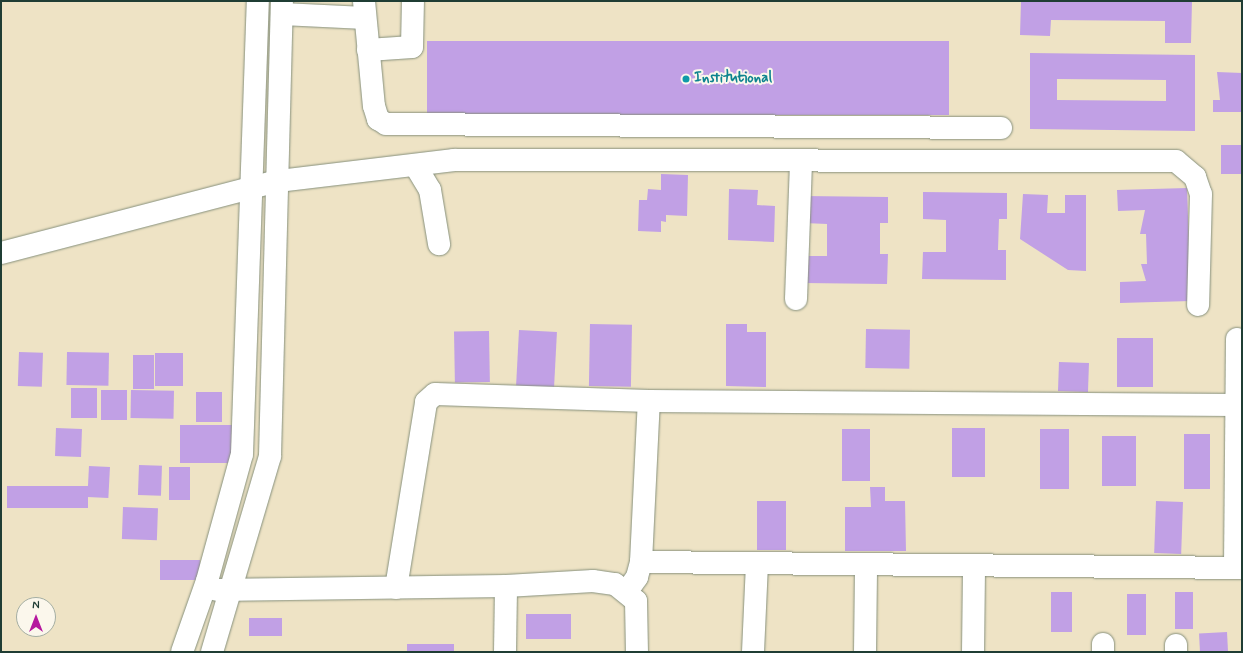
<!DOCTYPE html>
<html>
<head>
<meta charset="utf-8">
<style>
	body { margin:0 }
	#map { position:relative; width:1243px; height:653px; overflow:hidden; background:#eee3c5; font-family:Mynerve,sans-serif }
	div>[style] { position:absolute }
	.building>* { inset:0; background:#c1a0e5; transform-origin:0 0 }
	.roads { filter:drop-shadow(0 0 1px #86907c) drop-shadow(0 0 1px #86907c) }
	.minor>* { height:22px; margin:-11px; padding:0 11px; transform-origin:11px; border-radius:11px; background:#fff }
	.dots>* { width:11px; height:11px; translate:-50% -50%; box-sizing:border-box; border:2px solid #fbf7ec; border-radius:50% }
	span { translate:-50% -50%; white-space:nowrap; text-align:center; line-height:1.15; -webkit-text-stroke:4px #fbf7ec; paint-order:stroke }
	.culture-label { font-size:15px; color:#0d838f; font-weight:700 }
	.left { translate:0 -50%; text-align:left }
	.frame { position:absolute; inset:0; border:2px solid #1f3d34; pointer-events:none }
	.north { position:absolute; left:16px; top:597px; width:40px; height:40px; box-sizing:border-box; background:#fbf7ec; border:1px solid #a3ada2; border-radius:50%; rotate:0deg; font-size:11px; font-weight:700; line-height:16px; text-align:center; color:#1f3d34 }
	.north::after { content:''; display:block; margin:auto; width:14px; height:18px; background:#b5179e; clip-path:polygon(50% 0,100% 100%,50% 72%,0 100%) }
</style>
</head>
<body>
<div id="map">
	<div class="building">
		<div style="clip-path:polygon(1021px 1px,1192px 1px,1191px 43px,1165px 43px,1165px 21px,1051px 20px,1050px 36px,1020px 35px)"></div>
		<div style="left:427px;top:41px;width:522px;height:74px"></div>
		<div style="clip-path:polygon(evenodd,1030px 53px,1195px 55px,1195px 131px,1030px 129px,1030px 53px,1057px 79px,1166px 80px,1166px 101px,1057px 100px,1057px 79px)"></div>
		<div style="clip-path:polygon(1217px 72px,1242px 73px,1241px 112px,1213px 112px,1213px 100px,1220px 100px)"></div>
		<div style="left:1221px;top:145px;width:21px;height:29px"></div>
		<div style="clip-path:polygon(661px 174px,688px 175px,687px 216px,666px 215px,666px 222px,661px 221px,661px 232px,638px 231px,639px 200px,647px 200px,648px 189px,661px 190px)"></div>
		<div style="clip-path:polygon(1187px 188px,1191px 301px,1120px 303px,1120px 282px,1146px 281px,1141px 264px,1147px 264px,1146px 234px,1140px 234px,1145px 210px,1118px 211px,1117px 190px)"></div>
		<div style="clip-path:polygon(729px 189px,758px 190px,757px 205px,775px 206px,774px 242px,728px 240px)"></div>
		<div style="clip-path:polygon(923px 192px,1007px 193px,1007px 219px,999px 219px,998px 250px,1006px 250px,1006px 280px,922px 279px,923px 252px,946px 252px,946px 220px,923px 219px)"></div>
		<div style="clip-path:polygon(1023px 194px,1048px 195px,1047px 213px,1065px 213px,1065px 195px,1086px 195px,1086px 271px,1068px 270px,1020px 239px)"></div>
		<div style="clip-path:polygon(804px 196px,888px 197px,888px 223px,880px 223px,880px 254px,888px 254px,887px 284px,804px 283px,804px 256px,827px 256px,827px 224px,804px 223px)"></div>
		<div style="left:590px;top:324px;width:42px;height:62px;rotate:1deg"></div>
		<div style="clip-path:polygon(726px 324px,747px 324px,747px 332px,766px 332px,766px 387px,726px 386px)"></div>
		<div style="left:866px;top:329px;width:44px;height:39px;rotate:1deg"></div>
		<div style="left:519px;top:330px;width:38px;height:58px;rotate:3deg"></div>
		<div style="left:489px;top:331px;width:51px;height:35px;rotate:89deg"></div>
		<div style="left:1117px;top:338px;width:36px;height:49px"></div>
		<div style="left:19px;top:352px;width:24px;height:34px;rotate:2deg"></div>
		<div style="left:67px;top:352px;width:42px;height:33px;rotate:1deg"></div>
		<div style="left:155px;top:353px;width:28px;height:33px"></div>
		<div style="left:133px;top:355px;width:21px;height:34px"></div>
		<div style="left:1059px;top:362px;width:30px;height:29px;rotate:2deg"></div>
		<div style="left:71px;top:388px;width:26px;height:30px"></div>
		<div style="left:101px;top:390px;width:26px;height:30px"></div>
		<div style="left:131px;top:390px;width:43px;height:28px;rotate:1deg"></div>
		<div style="left:196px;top:392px;width:26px;height:30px"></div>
		<div style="left:180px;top:425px;width:54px;height:38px"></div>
		<div style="left:56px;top:428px;width:26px;height:28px;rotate:2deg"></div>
		<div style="left:952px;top:428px;width:33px;height:49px"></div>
		<div style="left:842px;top:429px;width:28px;height:52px"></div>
		<div style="left:1040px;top:429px;width:29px;height:60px"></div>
		<div style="left:1184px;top:434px;width:26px;height:55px"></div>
		<div style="left:1102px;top:436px;width:34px;height:50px"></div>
		<div style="left:139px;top:465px;width:23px;height:30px;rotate:2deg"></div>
		<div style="left:89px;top:466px;width:21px;height:31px;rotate:3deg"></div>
		<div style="left:169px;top:467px;width:21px;height:33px"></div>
		<div style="left:88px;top:486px;width:22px;height:81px;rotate:90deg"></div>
		<div style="clip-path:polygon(870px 487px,885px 487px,885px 501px,905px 501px,906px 551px,845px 551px,845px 507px,871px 507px)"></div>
		<div style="left:757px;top:501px;width:29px;height:49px"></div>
		<div style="left:1156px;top:501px;width:27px;height:52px;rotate:2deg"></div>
		<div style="left:123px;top:507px;width:35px;height:32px;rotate:2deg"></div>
		<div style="left:160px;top:560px;width:40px;height:20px"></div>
		<div style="left:1051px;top:592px;width:21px;height:40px"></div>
		<div style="left:1175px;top:592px;width:18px;height:37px"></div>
		<div style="left:1127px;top:594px;width:19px;height:41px"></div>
		<div style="left:571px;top:614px;width:25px;height:45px;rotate:90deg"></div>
		<div style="left:249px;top:618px;width:33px;height:18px"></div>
		<div style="left:1227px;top:632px;width:20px;height:28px;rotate:87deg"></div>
		<div style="left:407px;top:644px;width:47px;height:8px"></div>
	</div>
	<div class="roads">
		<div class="minor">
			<div style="left:364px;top:1px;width:105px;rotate:84.6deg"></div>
			<div style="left:374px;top:106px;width:14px;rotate:73deg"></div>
			<div style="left:378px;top:119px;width:9px;rotate:32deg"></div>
			<div style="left:386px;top:124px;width:615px;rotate:0.37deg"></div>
			<div style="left:282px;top:14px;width:83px;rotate:2.8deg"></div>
			<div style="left:368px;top:50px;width:44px;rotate:-3.9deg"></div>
			<div style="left:412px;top:47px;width:46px;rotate:-88.8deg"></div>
			<div style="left:415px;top:165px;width:29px;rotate:59deg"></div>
			<div style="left:430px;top:190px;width:55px;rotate:80.5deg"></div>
			<div style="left:1px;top:253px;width:286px;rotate:-14.6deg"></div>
			<div style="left:278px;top:181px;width:177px;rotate:-6.8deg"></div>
			<div style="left:454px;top:160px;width:722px;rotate:0.08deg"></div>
			<div style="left:1176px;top:161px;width:25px;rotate:40deg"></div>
			<div style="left:1195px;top:177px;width:18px;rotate:71deg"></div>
			<div style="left:1201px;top:194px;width:111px;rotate:91.5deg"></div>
			<div style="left:796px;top:299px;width:136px;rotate:-87.9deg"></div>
			<div style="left:641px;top:562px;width:601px;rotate:0.57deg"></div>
			<div style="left:1235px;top:568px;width:229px;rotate:-89.5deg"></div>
			<div style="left:396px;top:588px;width:188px;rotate:-80.8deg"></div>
			<div style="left:426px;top:402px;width:12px;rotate:-42deg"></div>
			<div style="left:435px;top:394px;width:214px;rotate:1.9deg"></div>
			<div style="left:649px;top:401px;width:587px;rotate:0.39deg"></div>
			<div style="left:217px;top:590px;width:289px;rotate:-0.8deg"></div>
			<div style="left:506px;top:586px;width:87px;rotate:-3.3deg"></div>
			<div style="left:593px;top:581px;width:22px;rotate:8deg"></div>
			<div style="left:615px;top:584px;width:27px;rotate:39deg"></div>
			<div style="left:636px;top:601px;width:51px;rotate:88.9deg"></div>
			<div style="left:627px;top:591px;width:17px;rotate:-54deg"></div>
			<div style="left:637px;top:577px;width:16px;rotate:-75deg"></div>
			<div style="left:641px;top:562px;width:161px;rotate:-87.2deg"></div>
			<div style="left:1103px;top:644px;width:8px;rotate:90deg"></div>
			<div style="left:1176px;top:645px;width:7px;rotate:90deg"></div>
			<div style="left:182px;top:652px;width:75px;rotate:-70.6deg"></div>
			<div style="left:207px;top:581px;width:132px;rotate:-74.6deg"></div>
			<div style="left:242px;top:454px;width:453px;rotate:-88deg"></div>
			<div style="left:212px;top:652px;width:204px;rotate:-73.5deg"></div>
			<div style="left:270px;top:456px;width:455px;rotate:-88.5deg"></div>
			<div style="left:505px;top:652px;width:66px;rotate:-89.1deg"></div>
			<div style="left:753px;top:652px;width:89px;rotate:-87.4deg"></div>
			<div style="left:865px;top:652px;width:88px;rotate:-89.3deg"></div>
			<div style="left:973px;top:652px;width:87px;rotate:-89.3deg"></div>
		</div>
	</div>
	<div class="dots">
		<div style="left:686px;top:79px;background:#0f9aa8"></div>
	</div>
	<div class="culture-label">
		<span class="left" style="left:694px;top:79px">Institutional</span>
	</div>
	<div class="frame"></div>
	<div class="north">N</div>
</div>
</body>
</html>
